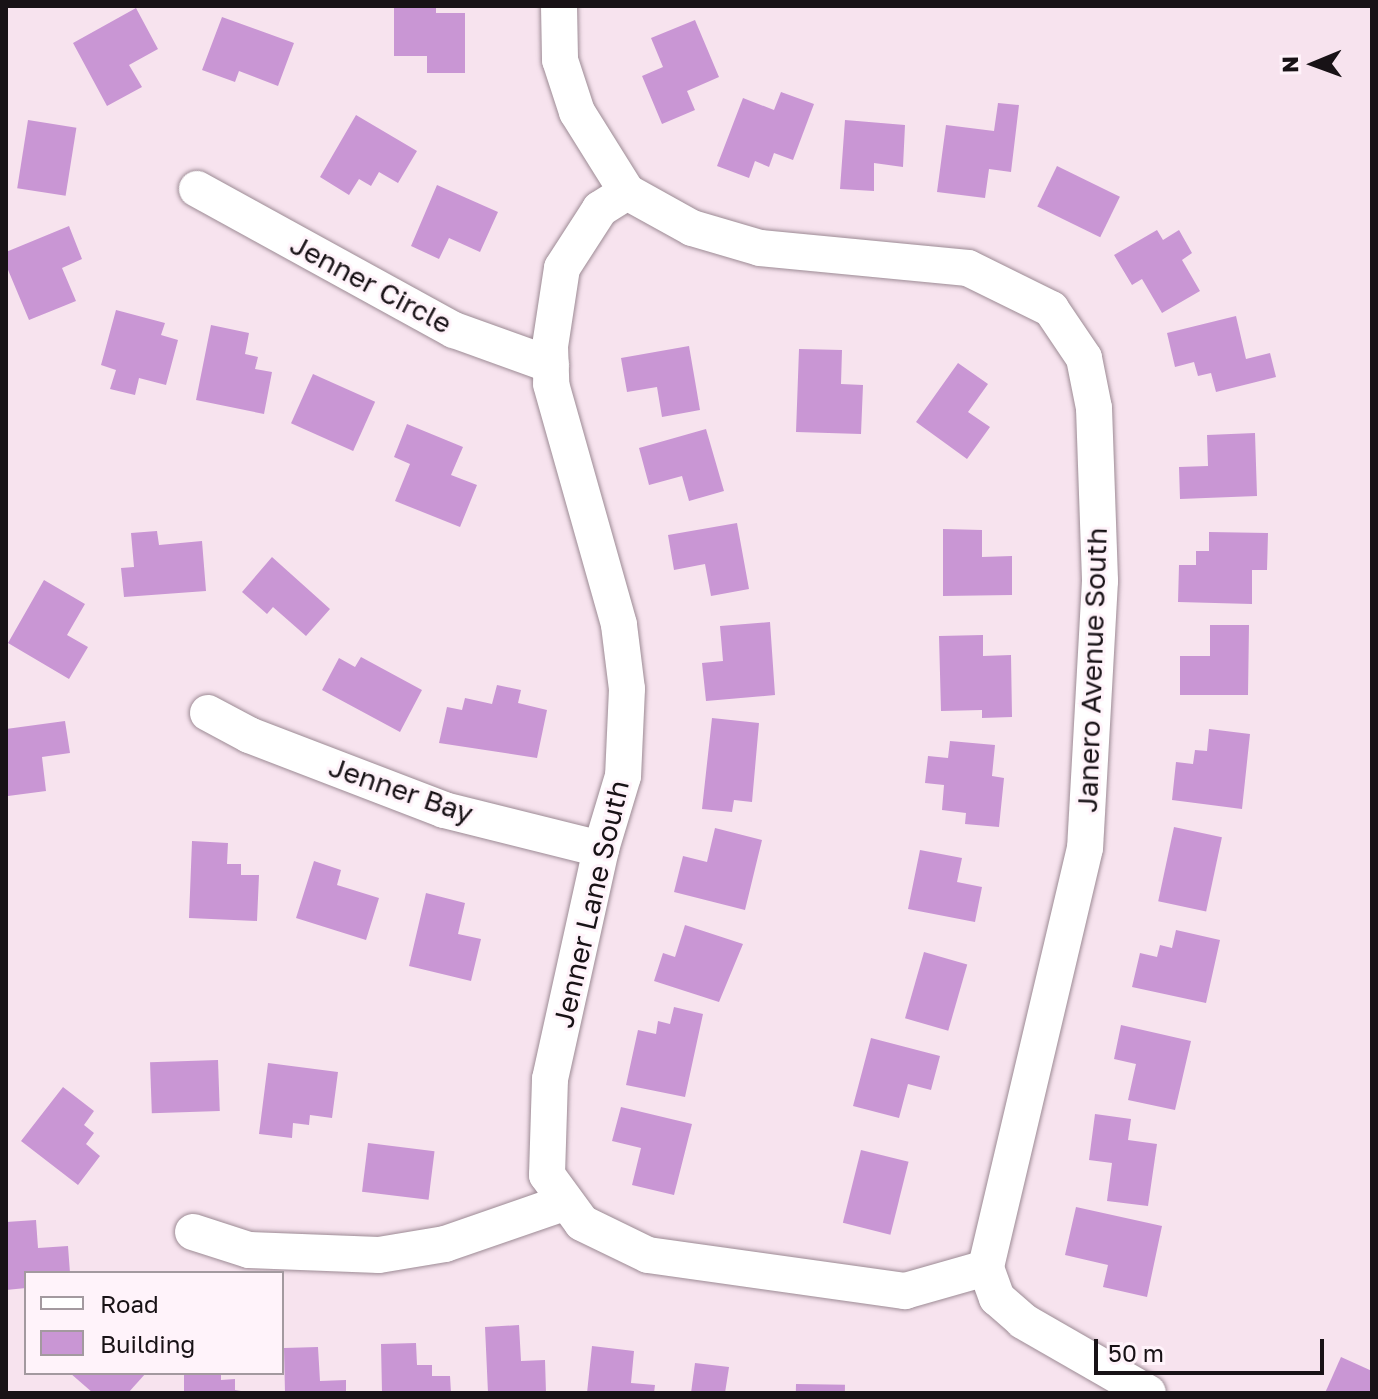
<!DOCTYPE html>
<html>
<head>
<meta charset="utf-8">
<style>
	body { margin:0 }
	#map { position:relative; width:1378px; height:1399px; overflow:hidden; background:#f7e3ee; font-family:"Golos Text",sans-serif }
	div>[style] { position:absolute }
	.building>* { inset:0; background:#c996d4; transform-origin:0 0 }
	.roads { filter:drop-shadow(0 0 2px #9d8b95) drop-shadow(0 0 2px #9d8b95) }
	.street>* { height:36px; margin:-18px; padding:0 18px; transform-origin:18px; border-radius:18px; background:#fff }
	span { translate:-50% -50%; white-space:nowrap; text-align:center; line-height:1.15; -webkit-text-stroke:6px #fff3fa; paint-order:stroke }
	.street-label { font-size:28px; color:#181216 }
	.frame { position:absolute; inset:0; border:8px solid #181216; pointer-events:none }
	.legend { position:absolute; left:24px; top:1271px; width:260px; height:104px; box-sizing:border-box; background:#fff3fa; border:2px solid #a3999f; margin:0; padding:10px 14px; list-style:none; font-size:24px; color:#181216 }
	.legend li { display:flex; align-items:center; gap:16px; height:40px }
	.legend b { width:40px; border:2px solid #a3999f }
	.north { position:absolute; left:1274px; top:24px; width:80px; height:80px; -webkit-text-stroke:6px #fff3fa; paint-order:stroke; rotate:269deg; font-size:22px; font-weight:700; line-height:32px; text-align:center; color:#181216 }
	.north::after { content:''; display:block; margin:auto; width:28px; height:36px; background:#181216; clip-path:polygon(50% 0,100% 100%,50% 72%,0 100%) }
	.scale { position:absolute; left:1094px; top:1339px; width:230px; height:36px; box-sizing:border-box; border:4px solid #181216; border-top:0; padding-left:10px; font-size:24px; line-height:28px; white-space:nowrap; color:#181216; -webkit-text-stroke:6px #fff3fa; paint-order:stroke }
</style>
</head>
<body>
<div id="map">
	<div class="building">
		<div style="clip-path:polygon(394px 6px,436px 6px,436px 13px,465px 13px,465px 73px,427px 73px,427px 56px,394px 56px)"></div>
		<div style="clip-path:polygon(136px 8px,158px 49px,129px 65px,142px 87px,107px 106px,73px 43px)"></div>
		<div style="clip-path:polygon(222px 17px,294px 43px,278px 86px,239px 71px,235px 82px,202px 70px)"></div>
		<div style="clip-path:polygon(695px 20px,719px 77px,687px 91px,695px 110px,662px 124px,642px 76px,663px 67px,651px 38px)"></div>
		<div style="clip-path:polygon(781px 92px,814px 104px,793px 160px,774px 153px,769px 167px,755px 161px,749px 178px,717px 166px,743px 98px,774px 110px)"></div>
		<div style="clip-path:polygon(998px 103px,1019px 105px,1011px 172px,989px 169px,985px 198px,937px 192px,946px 125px,994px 131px)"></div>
		<div style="clip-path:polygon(356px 115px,417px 151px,398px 183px,379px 172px,371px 186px,359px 179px,349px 195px,320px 177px)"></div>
		<div style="left:28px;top:120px;width:49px;height:69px;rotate:9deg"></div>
		<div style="clip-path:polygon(845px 120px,905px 125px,903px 167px,874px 163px,874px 191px,840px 189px)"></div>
		<div style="left:1057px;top:166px;width:70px;height:45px;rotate:26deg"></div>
		<div style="clip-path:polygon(437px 185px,498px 212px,480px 252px,449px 238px,439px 259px,411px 246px)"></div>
		<div style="clip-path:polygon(69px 226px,82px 259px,62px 268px,76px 301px,29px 320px,6px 265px,6px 252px)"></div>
		<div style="clip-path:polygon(1157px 230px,1163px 240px,1179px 230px,1192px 253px,1182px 260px,1200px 291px,1162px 313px,1142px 279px,1132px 285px,1114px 255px)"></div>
		<div style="clip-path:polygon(116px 310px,165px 323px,161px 335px,178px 340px,166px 385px,139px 378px,135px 395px,110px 389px,116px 370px,101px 365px)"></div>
		<div style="clip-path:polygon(1236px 316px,1246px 359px,1270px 353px,1276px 377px,1216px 392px,1211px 373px,1198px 376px,1194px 362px,1175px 367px,1167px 333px)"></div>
		<div style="clip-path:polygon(211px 325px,249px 333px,245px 354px,258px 357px,255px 369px,272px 372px,264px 414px,196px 400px)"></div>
		<div style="clip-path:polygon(689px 346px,700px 410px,662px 417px,657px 387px,627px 392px,621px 358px)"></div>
		<div style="clip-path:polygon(799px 349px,842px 350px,841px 384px,863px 385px,861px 434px,796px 432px)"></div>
		<div style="clip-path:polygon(958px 363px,988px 384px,968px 412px,990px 427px,967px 459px,916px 422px)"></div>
		<div style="left:313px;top:374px;width:68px;height:54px;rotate:24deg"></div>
		<div style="clip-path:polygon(407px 424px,463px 447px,451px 475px,477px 485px,460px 527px,395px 501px,410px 464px,394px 457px)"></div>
		<div style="clip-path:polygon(706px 429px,724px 491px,689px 501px,682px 476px,649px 485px,639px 448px)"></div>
		<div style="clip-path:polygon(1255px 433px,1257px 496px,1180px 499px,1179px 467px,1208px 466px,1207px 435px)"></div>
		<div style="clip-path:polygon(737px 523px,749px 589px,711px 596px,705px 564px,674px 570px,668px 535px)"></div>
		<div style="clip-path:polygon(943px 529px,982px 530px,982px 557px,1012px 556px,1012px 595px,943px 596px)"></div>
		<div style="clip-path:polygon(157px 531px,159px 545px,202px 541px,206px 591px,124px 597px,121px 568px,134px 567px,131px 533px)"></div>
		<div style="clip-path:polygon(1209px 532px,1268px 533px,1267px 570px,1252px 570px,1252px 604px,1178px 602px,1179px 565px,1196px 565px,1196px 551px,1209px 551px)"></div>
		<div style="clip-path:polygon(272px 557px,330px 609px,306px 636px,273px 607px,267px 614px,242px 592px)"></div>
		<div style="clip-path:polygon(44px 580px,85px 604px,67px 635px,88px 647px,69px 679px,8px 643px)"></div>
		<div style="clip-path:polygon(770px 622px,775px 695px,706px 701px,702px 663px,723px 661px,720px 626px)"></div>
		<div style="clip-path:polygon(1210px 625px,1249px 625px,1248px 695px,1180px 695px,1180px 656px,1210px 656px)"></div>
		<div style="clip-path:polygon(983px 635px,983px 656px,1011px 655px,1012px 717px,982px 718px,982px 710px,941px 711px,939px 636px)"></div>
		<div style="clip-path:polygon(361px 657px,422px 690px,400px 732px,322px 690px,339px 658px,355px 667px)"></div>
		<div style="clip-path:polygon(497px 685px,521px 690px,518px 703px,547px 710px,537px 758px,439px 743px,447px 707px,462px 710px,465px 698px,492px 704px)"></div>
		<div style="clip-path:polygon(712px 718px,759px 723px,752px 802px,734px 800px,732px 812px,702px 809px)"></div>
		<div style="clip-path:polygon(65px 721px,70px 753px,42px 757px,46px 791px,8px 796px,6px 729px)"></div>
		<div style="clip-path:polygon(1209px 729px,1250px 734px,1242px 809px,1172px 800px,1176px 762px,1193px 764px,1195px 750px,1207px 751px)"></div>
		<div style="clip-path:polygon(950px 741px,995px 745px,992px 776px,1004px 778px,999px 827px,965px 824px,966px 813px,942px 810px,944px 785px,925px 783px,928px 756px,948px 758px)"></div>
		<div style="left:1174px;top:827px;width:49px;height:76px;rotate:12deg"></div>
		<div style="clip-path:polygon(715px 828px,762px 840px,745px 910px,674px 892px,683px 856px,707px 862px)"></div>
		<div style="clip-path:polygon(192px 841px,228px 843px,227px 864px,241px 864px,241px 875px,259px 875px,257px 921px,189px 918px)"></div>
		<div style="clip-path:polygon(920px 850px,962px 858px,957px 882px,982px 887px,975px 922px,908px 909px)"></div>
		<div style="clip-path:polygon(314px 861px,341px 870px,337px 885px,379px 898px,366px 940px,296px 918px)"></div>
		<div style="clip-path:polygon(426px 893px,465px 903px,458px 934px,481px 939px,471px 981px,409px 966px)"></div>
		<div style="clip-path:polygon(685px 925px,743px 944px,719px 1002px,654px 981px,663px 953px,675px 957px)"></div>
		<div style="clip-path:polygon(1176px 930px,1220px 940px,1206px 1003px,1132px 987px,1140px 953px,1157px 957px,1160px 945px,1172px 948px)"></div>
		<div style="left:924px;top:952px;width:45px;height:69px;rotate:16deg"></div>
		<div style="clip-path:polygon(674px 1007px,703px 1014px,685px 1097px,626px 1085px,638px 1030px,656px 1034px,658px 1021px,670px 1024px)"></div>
		<div style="clip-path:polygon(1121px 1025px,1191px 1041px,1175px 1110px,1128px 1100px,1136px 1064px,1114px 1059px)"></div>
		<div style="clip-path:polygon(871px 1038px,940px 1056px,931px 1090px,908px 1084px,899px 1118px,853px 1106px)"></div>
		<div style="left:218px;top:1060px;width:51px;height:68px;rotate:88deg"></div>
		<div style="clip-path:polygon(268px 1063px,338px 1072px,332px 1118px,310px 1115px,309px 1125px,293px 1123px,292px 1138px,259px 1134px)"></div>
		<div style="clip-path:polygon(63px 1087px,94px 1111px,84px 1125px,94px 1133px,86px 1144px,100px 1156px,78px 1185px,21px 1141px)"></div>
		<div style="clip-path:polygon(621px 1107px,692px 1124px,674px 1195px,632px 1185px,641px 1148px,612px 1141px)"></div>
		<div style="clip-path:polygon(1095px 1114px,1131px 1119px,1128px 1140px,1157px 1144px,1148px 1206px,1107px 1201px,1112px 1163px,1089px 1160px)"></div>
		<div style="left:368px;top:1143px;width:67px;height:49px;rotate:7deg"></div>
		<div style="left:861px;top:1150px;width:49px;height:75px;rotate:14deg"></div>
		<div style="clip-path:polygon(1076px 1207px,1162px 1226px,1147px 1297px,1103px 1287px,1108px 1265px,1065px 1255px)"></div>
		<div style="clip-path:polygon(36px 1220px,38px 1248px,68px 1246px,70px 1273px,26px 1273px,26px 1288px,6px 1290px,6px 1222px)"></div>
		<div style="clip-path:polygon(519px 1325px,521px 1361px,545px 1360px,546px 1393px,488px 1393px,485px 1327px)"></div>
		<div style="clip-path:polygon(416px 1343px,417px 1365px,432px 1365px,432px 1376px,450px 1376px,451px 1393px,382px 1393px,381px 1344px)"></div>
		<div style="clip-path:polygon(592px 1346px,634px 1351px,631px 1383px,655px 1385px,654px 1393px,587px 1393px)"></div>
		<div style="clip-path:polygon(318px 1347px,320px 1381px,346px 1380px,346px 1393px,285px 1393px,284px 1348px)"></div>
		<div style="clip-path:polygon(1341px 1357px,1372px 1371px,1372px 1393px,1325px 1393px)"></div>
		<div style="clip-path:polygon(695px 1363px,729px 1367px,725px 1393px,691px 1393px)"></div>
		<div style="clip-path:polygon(70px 1373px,146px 1373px,128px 1393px,93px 1393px)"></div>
		<div style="clip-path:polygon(184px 1373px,221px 1373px,221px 1380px,235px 1379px,235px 1390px,253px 1393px,184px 1393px)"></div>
		<div style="left:796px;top:1384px;width:49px;height:9px;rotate:1deg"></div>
	</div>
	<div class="roads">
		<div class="street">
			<div style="left:559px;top:6px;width:54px;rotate:88.9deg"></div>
			<div style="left:560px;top:60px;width:55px;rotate:71.9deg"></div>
			<div style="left:577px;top:112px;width:94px;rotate:58deg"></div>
			<div style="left:197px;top:189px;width:293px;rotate:28.8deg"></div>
			<div style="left:454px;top:330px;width:103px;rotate:19.8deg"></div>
			<div style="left:627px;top:192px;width:74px;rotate:29deg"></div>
			<div style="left:692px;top:228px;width:71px;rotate:16.4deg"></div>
			<div style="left:760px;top:248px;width:209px;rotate:5.5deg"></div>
			<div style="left:968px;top:268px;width:93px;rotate:26.3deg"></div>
			<div style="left:1051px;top:309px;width:59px;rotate:56deg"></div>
			<div style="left:1084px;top:358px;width:51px;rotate:78.7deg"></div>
			<div style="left:1094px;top:408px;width:173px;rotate:88deg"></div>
			<div style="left:1100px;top:581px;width:267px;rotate:93.2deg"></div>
			<div style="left:1085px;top:848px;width:432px;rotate:103.3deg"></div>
			<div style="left:986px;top:1268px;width:32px;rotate:70deg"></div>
			<div style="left:997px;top:1298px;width:35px;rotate:41deg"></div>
			<div style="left:1023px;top:1321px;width:144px;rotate:29.9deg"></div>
			<div style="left:627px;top:192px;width:32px;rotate:148deg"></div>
			<div style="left:600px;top:209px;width:70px;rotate:122.8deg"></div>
			<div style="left:562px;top:268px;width:79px;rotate:98.7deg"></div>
			<div style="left:550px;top:346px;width:38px;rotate:88deg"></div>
			<div style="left:551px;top:384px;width:250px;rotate:74.2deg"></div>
			<div style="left:619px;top:625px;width:64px;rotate:82.9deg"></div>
			<div style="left:627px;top:689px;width:87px;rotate:92.6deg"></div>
			<div style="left:623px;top:776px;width:76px;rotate:106.8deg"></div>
			<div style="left:601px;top:849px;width:236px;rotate:102.5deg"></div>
			<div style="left:550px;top:1079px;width:96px;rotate:91.8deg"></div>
			<div style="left:547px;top:1175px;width:59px;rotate:53.9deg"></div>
			<div style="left:582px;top:1223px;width:73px;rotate:25.9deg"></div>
			<div style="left:648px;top:1255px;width:260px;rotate:8deg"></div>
			<div style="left:905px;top:1291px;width:84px;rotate:-15.9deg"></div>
			<div style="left:208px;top:713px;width:47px;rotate:28.2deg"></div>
			<div style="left:249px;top:735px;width:209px;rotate:21deg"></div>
			<div style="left:444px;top:810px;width:162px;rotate:14deg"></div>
			<div style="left:193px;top:1232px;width:59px;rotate:17.8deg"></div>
			<div style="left:249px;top:1250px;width:130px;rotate:2.2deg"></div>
			<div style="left:379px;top:1255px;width:67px;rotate:-9.5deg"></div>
			<div style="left:445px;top:1244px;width:128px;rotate:-19.1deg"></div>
		</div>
	</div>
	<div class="street-label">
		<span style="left:371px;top:284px;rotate:28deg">Jenner Circle</span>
		<span style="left:1092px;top:670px;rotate:-88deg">Janero Avenue South</span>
		<span style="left:401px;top:790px;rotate:19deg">Jenner Bay</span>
		<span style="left:591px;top:904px;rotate:-77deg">Jenner Lane South</span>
	</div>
	<div class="frame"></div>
	<ul class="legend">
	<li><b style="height:10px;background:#fff"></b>Road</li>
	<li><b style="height:22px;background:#c996d4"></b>Building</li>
	</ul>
	<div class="north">N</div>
	<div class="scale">50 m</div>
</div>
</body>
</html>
